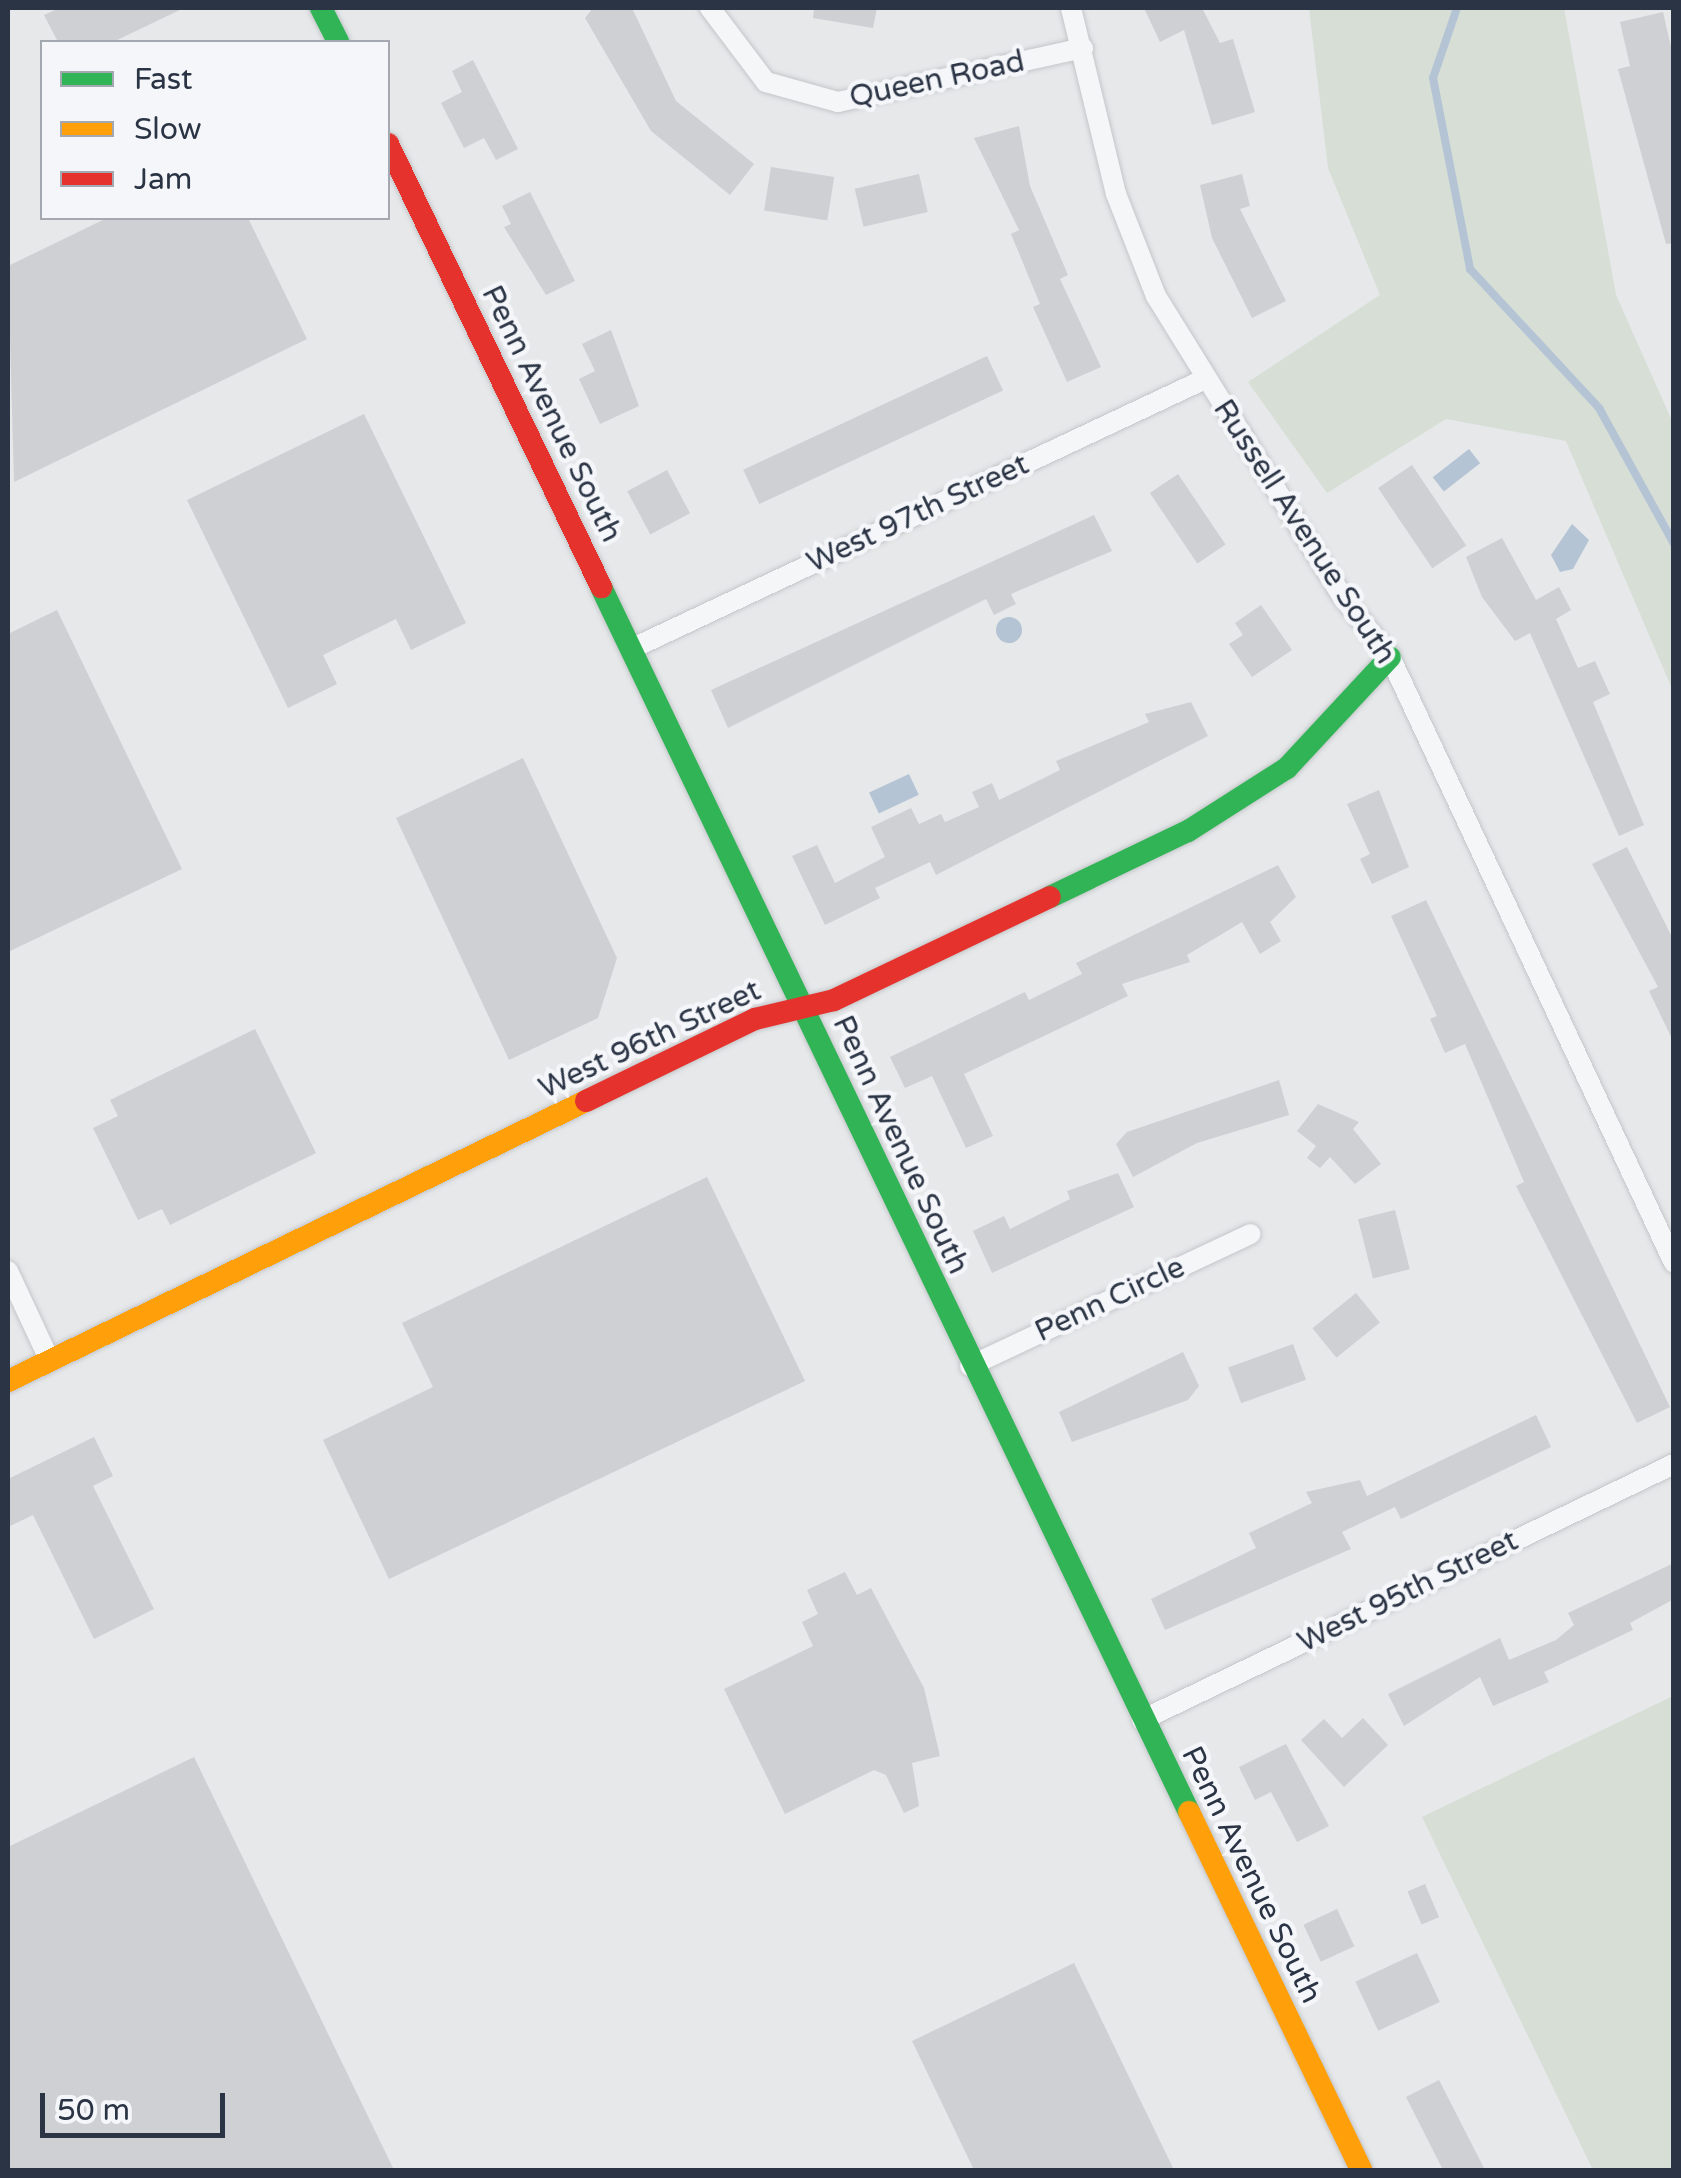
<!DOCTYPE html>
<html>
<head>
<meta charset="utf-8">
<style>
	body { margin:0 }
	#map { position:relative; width:1681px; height:2178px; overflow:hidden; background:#e6e8ea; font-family:"Varela Round",sans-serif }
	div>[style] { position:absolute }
	.green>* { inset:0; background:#d6ded6 }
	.water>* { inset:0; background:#b4c4d5; transform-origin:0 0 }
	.round { border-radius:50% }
	.stream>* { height:8px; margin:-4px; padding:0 4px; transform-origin:4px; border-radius:4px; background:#b4c4d5 }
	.building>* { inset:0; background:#ced0d3; transform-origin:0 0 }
	.roads { filter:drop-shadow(0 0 2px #c4c6c8) drop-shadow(0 0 2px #c4c6c8) }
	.street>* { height:20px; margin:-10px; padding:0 10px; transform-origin:10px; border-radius:10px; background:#f5f6f7 }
	.fast>* { height:22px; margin:-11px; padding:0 11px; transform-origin:11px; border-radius:11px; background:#30b455 }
	.slow>* { height:22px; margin:-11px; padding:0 11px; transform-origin:11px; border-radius:11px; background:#ff9f0a }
	.jam>* { height:22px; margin:-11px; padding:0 11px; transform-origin:11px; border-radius:11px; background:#e5322d }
	span { translate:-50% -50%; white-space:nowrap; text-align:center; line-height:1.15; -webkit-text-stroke:9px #f4f6f9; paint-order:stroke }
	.street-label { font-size:30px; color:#2b3445 }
	.frame { position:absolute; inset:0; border:10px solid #2b3445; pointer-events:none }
	.legend { position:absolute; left:40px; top:40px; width:350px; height:180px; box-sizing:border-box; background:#f4f6f9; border:2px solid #a4a8b1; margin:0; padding:12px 18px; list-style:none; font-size:30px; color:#2b3445 }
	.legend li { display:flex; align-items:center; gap:20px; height:50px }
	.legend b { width:50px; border:2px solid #a4a8b1 }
	.scale { position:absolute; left:40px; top:2093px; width:185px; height:45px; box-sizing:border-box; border:5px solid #2b3445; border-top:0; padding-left:12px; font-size:30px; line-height:35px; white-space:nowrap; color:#2b3445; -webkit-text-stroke:8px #f4f6f9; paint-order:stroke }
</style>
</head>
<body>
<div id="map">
	<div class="green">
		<div style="clip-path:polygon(1309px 8px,1564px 8px,1616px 295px,1673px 423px,1673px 691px,1566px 441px,1446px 419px,1327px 493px,1248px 382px,1380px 295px,1328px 168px)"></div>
		<div style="clip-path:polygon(1673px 1696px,1673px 2170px,1593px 2170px,1422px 1817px)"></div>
	</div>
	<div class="water">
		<div style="left:1469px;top:449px;width:18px;height:46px;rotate:52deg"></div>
		<div style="clip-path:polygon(1572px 524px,1589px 540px,1573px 569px,1560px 572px,1551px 555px)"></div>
		<div class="round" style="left:996px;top:617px;width:26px;height:26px"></div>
		<div style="left:909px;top:774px;width:23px;height:44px;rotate:65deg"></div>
	</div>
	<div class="stream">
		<div style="left:1457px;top:8px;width:74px;rotate:108.9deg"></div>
		<div style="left:1433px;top:78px;width:195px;rotate:79deg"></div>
		<div style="left:1470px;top:269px;width:190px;rotate:47.1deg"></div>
		<div style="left:1599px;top:408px;width:155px;rotate:61.1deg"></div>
	</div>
	<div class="building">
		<div style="clip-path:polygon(60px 8px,184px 8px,113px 42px,58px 42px,44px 15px)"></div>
		<div style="clip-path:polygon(593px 8px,632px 8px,676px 101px,754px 164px,730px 195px,651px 131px,585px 18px)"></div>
		<div style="clip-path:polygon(814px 8px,877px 8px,873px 28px,813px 18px)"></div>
		<div style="clip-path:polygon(1144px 8px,1202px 8px,1220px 43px,1233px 39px,1255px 112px,1212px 125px,1184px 30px,1160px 42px)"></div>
		<div style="clip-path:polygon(1663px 12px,1674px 60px,1674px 243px,1666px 244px,1618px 69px,1630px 66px,1620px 22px)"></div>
		<div style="clip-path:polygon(473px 60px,518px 149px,496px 160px,484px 138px,464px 148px,441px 103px,462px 92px,452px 71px)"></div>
		<div style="clip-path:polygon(1019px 126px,1030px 186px,1068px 275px,1060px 279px,1101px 367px,1067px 382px,1033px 307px,1040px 304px,1011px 234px,1019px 230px,974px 138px)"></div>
		<div style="left:771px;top:167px;width:64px;height:44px;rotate:9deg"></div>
		<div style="left:919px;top:174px;width:39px;height:66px;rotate:77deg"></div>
		<div style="clip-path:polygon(1242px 174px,1250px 206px,1240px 209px,1286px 301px,1252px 318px,1212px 238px,1200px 185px)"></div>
		<div style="clip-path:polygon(530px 192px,575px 281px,546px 295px,504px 227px,511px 224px,502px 206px)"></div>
		<div style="clip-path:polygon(107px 218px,248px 218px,307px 339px,14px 482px,8px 266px)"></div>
		<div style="clip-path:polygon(611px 330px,639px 406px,600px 424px,579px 379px,595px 371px,582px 344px)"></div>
		<div style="left:987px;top:356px;width:38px;height:269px;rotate:65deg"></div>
		<div style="clip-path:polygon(364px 414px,466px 623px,411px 650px,396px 619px,323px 655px,337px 684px,288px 708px,187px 500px)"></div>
		<div style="left:1412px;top:465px;width:97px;height:41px;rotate:56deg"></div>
		<div style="left:667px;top:470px;width:49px;height:45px;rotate:62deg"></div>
		<div style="left:1178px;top:474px;width:85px;height:34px;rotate:56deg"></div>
		<div style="clip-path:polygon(1094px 515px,1112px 551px,1011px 594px,1016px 604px,994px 615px,986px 599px,728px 728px,711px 690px)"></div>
		<div style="clip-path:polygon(1502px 538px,1536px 600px,1559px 587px,1571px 610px,1556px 619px,1578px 668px,1595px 661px,1610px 694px,1593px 702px,1644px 825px,1619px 836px,1530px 633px,1515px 641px,1482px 597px,1466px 557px)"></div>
		<div style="clip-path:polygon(1261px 605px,1292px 650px,1252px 677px,1229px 644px,1243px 635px,1235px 623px)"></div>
		<div style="clip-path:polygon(57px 610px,182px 869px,8px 952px,8px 634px)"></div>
		<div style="clip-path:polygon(1191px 702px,1208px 736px,936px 875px,930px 862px,875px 888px,880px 898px,825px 925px,792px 856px,817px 845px,835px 883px,885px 857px,871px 827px,911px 808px,919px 824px,941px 814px,945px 822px,979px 807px,972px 792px,992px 783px,999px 800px,1060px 770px,1056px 761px,1149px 722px,1145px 714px)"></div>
		<div style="clip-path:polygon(523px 758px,617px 958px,598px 1018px,509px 1060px,396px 818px)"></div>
		<div style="clip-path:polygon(1379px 790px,1409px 867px,1372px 884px,1360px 859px,1370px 854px,1347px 804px)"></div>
		<div style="clip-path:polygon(1627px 847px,1674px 941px,1674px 1043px,1649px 991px,1658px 987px,1592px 864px)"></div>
		<div style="clip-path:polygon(1278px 865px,1296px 897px,1270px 922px,1281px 941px,1260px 954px,1242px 922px,1187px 955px,1190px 962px,1122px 984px,1128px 996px,964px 1074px,993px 1136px,966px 1148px,932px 1076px,905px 1088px,890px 1057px,1025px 992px,1029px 1000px,1082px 974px,1076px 963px)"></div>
		<div style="clip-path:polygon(1426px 900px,1670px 1407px,1637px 1423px,1516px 1186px,1524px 1182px,1465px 1044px,1445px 1053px,1430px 1019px,1437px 1016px,1391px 916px)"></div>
		<div style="clip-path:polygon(255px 1029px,316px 1153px,170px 1225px,162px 1209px,138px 1220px,93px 1128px,118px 1116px,110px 1100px)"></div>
		<div style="clip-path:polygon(1279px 1080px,1289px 1115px,1197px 1143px,1133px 1177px,1116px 1144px,1127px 1132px)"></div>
		<div style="clip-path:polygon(1318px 1104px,1359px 1122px,1353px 1129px,1381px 1164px,1355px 1184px,1330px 1157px,1320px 1168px,1307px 1158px,1316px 1146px,1297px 1131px)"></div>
		<div style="clip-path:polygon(1118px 1173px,1134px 1207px,992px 1273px,973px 1231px,1004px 1216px,1010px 1229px,1070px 1199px,1067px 1191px)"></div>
		<div style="clip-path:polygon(707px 1177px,805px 1381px,389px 1579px,323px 1440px,433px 1387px,402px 1323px)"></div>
		<div style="left:1395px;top:1210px;width:61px;height:38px;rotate:76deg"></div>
		<div style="left:1356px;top:1293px;width:38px;height:56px;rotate:51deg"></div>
		<div style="left:1293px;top:1344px;width:38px;height:69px;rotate:70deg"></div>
		<div style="clip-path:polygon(1183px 1352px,1199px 1386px,1188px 1400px,1072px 1442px,1059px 1412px)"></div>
		<div style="clip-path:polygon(1536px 1415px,1551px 1447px,1401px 1519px,1395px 1507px,1342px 1532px,1351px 1549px,1165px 1630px,1151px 1599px,1256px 1548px,1249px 1533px,1312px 1503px,1306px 1492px,1360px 1480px,1367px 1496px)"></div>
		<div style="clip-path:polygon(94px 1437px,113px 1476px,93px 1486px,154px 1609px,94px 1639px,33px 1515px,8px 1527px,8px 1479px)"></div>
		<div style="clip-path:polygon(1674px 1563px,1674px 1599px,1630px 1623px,1633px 1630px,1544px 1672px,1549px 1682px,1493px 1706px,1480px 1677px,1404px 1726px,1388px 1694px,1500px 1638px,1509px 1660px,1556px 1640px,1574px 1625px,1568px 1613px)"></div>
		<div style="clip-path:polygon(845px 1572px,857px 1595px,871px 1588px,924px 1688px,940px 1756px,912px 1763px,919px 1806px,904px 1813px,886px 1775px,874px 1770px,785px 1814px,724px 1689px,813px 1646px,802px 1622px,818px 1614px,807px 1590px)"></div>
		<div style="clip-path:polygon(1363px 1718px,1388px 1745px,1344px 1787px,1301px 1740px,1324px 1719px,1342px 1738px)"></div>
		<div style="clip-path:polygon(1286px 1744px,1329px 1826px,1297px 1842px,1271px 1792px,1255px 1800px,1239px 1767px)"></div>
		<div style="clip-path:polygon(194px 1757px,394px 2170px,8px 2170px,8px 1847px)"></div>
		<div style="left:1425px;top:1884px;width:36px;height:19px;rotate:67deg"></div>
		<div style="left:1337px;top:1909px;width:41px;height:37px;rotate:65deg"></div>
		<div style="left:1417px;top:1953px;width:54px;height:68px;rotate:65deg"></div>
		<div style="clip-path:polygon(1074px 1963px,1174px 2170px,974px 2170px,912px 2041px)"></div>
		<div style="clip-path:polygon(1439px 2080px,1485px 2170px,1443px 2170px,1406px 2097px)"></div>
	</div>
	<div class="roads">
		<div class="street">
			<div style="left:710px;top:8px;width:93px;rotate:52.9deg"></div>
			<div style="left:766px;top:82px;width:75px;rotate:15.5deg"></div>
			<div style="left:838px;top:102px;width:251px;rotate:-12.4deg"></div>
			<div style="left:1071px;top:8px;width:191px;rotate:76.4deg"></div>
			<div style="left:1116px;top:194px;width:110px;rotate:68.6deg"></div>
			<div style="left:1156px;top:296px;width:353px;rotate:58.2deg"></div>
			<div style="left:1342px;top:596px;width:78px;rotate:51.8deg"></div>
			<div style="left:1390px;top:657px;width:669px;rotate:64.89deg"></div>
			<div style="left:631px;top:649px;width:634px;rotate:-25.19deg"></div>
			<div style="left:8px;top:1271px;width:99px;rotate:65deg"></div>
			<div style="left:970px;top:1366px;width:310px;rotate:-25.2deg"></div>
			<div style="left:1142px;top:1720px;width:590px;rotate:-25.7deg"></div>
		</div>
		<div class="fast">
			<div style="left:321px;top:8px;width:38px;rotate:63deg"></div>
			<div style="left:601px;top:587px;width:1359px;rotate:64.36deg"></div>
			<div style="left:1050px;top:897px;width:153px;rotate:-25.6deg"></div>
			<div style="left:1188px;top:831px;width:117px;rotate:-32.5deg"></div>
			<div style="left:1287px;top:768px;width:151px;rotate:-47.1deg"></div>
		</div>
		<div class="slow">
			<div style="left:8px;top:1381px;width:642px;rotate:-25.85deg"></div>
			<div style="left:1189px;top:1812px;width:397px;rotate:64.3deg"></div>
		</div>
		<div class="jam">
			<div style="left:388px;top:144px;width:492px;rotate:64.3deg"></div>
			<div style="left:586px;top:1101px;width:188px;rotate:-25.9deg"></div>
			<div style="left:755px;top:1019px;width:81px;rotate:-13.5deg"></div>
			<div style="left:834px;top:1000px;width:239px;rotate:-25.5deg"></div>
		</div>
	</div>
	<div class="street-label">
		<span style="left:937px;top:80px;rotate:-12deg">Queen Road</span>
		<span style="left:551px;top:414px;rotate:64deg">Penn Avenue South</span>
		<span style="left:918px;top:514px;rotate:-25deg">West 97th Street</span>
		<span style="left:1304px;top:532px;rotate:57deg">Russell Avenue South</span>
		<span style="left:650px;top:1040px;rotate:-25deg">West 96th Street</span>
		<span style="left:900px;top:1145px;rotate:65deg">Penn Avenue South</span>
		<span style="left:1110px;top:1300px;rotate:-25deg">Penn Circle</span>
		<span style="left:1408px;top:1592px;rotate:-26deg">West 95th Street</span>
		<span style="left:1251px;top:1875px;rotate:64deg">Penn Avenue South</span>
	</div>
	<div class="frame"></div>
	<ul class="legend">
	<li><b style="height:12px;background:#30b455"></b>Fast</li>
	<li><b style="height:12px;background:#ff9f0a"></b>Slow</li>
	<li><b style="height:12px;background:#e5322d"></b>Jam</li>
	</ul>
	<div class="scale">50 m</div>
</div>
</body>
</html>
